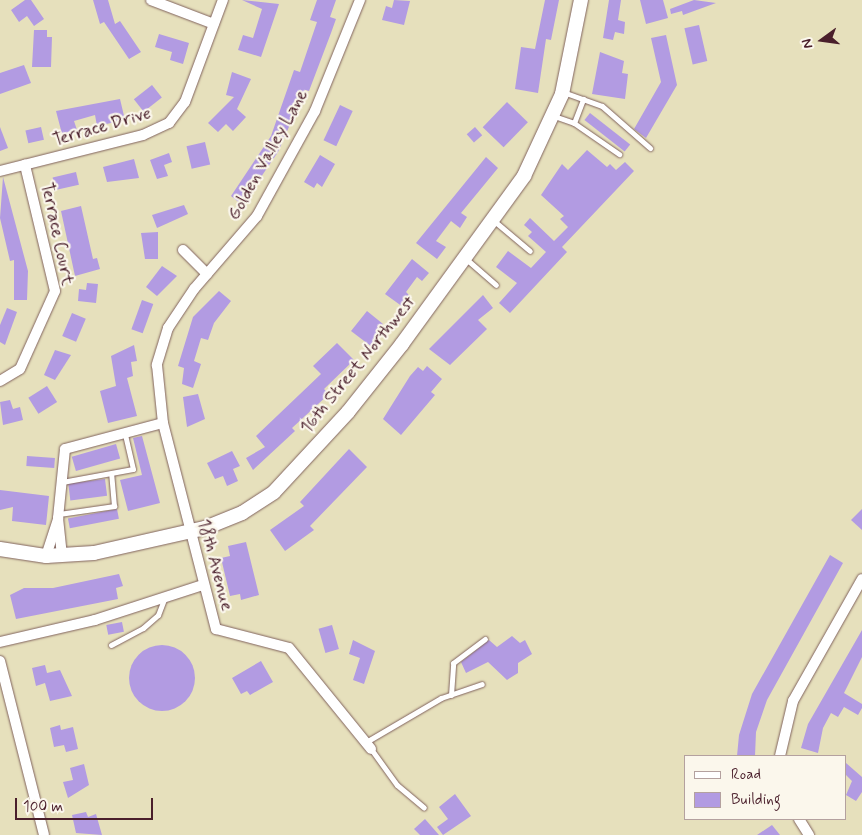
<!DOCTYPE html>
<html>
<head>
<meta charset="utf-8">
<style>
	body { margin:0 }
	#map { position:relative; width:862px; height:835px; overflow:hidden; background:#e6e0bc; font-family:Mynerve,sans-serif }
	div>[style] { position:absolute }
	.building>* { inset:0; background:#b29be2; transform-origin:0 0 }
	.round { border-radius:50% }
	.roads { filter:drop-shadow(0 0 1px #81635e) drop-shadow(0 0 1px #81635e) }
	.lane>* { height:5px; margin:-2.5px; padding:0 2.5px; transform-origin:2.5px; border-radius:2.5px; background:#fff }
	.street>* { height:10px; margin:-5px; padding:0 5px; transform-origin:5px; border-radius:5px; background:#fff }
	.secondary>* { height:14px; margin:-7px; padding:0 7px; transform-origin:7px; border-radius:7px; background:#fff }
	span { translate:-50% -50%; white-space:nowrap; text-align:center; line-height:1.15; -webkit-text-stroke:4.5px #fbf7ec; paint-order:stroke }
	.street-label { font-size:18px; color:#4a1f2b }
	.legend { position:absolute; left:684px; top:755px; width:162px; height:65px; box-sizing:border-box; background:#fbf7ec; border:1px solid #b4a19f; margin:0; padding:6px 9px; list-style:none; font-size:15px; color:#4a1f2b }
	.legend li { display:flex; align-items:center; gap:10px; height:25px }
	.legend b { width:25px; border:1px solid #b4a19f }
	.north { position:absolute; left:797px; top:15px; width:50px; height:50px; -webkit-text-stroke:4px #fbf7ec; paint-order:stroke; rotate:256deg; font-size:14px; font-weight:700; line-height:20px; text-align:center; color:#4a1f2b }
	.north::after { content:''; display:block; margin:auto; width:18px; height:22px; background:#4a1f2b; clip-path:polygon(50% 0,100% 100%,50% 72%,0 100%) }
	.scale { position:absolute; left:15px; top:798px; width:138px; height:22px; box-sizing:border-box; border:2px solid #4a1f2b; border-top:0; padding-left:6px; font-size:15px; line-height:18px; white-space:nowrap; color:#4a1f2b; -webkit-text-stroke:4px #fbf7ec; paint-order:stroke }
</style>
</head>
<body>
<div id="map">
	<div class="building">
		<div style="clip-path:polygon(25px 0,31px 0,44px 19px,34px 26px,27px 16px,19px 22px,11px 10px)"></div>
		<div style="clip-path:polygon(93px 0,108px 0,115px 24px,120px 21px,141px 52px,129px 59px,104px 22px,100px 24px)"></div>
		<div style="clip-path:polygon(242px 0,279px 4px,261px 57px,238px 50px,243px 35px,253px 38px,262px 9px)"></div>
		<div style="clip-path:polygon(317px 0,336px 0,330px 17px,336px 19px,331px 33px,309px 91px,305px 90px,278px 152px,242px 205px,231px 196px,271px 136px,294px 70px,300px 72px,317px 22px,310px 20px)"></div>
		<div style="clip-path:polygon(394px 0,410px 1px,404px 25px,382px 20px,386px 6px,392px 8px)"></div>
		<div style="clip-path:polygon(545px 0,559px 0,551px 40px,546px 39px,538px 93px,515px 89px,521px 47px,535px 49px)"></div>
		<div style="clip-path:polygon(609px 0,621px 0,618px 20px,625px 22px,624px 34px,615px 32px,613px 40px,603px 38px)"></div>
		<div style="clip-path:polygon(640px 0,663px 0,668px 18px,646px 24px)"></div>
		<div style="clip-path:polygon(694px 0,716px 3px,683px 15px,682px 11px,671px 14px,670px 9px)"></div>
		<div style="left:699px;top:25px;width:37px;height:15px;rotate:77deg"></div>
		<div style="clip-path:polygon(34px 30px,47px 30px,47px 37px,52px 37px,51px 67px,32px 67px)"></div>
		<div style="clip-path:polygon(159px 34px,189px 43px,183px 64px,170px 60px,172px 52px,155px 47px)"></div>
		<div style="clip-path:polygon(666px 35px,677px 85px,646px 138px,634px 129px,661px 82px,651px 38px)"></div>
		<div style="clip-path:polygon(600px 52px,624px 61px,622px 73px,628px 74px,625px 99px,592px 94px)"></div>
		<div style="clip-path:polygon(24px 65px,31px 83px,0 94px,0 73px)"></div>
		<div style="clip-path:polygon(232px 72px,251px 79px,237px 109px,246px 117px,233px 131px,226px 124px,218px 132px,208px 123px,234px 97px,226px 95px)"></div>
		<div style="left:152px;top:85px;width:16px;height:23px;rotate:52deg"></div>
		<div style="clip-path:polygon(120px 99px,125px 120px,97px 126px,95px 115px,74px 121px,77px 130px,62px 134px,56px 111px)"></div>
		<div style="left:507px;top:102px;width:29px;height:35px;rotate:44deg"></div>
		<div style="left:340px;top:105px;width:14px;height:39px;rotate:25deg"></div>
		<div style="left:590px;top:113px;width:51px;height:9px;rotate:38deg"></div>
		<div style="clip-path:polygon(0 127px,8px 148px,0 151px)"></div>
		<div style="left:41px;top:127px;width:13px;height:16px;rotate:77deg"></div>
		<div style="left:475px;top:127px;width:11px;height:11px;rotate:49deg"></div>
		<div style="left:205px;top:142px;width:23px;height:19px;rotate:77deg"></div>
		<div style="clip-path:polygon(587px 150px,607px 167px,610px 164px,616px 170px,625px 162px,634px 171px,562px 247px,567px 252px,510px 313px,499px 303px,517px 283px,496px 267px,508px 251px,531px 268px,546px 252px,528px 236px,532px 232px,524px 225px,530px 218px,554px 241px,568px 227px,560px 219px,564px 216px,541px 195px,562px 164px,568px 170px)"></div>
		<div style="clip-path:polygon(169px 153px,172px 162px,164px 165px,168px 176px,157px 179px,150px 160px)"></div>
		<div style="clip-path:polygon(320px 155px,335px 164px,322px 187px,317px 183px,314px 188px,304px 182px)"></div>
		<div style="clip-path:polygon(486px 157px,498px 168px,461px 213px,467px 217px,460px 228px,451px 221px,436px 241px,446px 247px,437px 259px,416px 243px)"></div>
		<div style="clip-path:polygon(134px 159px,139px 178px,107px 182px,103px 167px)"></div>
		<div style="left:76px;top:172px;width:13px;height:24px;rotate:77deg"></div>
		<div style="clip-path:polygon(3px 177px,28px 271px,27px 300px,14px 300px,14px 260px,10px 261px,0 218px)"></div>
		<div style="clip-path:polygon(184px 205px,188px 214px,157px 228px,152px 215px)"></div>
		<div style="clip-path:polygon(81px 206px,93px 259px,97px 258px,100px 269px,75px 276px,61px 211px)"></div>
		<div style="clip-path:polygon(158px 232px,158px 259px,145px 259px,141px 233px)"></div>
		<div style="clip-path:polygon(412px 259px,429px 273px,422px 281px,417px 277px,406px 292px,411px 297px,403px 307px,385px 294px)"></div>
		<div style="clip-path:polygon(162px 266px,177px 276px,157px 296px,146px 287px)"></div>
		<div style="clip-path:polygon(87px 283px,98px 284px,96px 303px,78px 301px,79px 289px,86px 290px)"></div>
		<div style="clip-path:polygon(219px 291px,231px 301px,214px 323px,208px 340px,201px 338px,194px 361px,201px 364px,193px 388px,182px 384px,184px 368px,178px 366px,193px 317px)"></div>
		<div style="clip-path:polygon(483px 295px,493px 308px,478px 320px,487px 329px,450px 365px,429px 349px)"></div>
		<div style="left:142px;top:300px;width:12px;height:31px;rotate:20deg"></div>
		<div style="clip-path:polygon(7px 308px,17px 312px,5px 345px,0 342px,0 325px)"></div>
		<div style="clip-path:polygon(367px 311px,383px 324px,379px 328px,384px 332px,372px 347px,351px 331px)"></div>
		<div style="left:72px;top:313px;width:15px;height:25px;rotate:23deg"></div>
		<div style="clip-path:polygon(337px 343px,354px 360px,324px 389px,329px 394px,292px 428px,295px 431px,253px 470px,246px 458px,265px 447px,256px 436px,321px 374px,313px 366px)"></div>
		<div style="clip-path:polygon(134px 345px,137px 361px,131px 362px,133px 376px,127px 378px,137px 416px,108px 423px,100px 391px,116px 386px,111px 356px)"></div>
		<div style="clip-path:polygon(55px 350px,71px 355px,55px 380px,44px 375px)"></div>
		<div style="clip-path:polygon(427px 366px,442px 379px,431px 392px,435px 395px,401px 435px,383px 419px,410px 376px,418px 367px,423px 371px)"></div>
		<div style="left:47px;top:386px;width:19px;height:22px;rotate:58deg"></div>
		<div style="clip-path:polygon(198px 394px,205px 419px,187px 427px,183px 397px)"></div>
		<div style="clip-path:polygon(10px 400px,13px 409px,20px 407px,23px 420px,3px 425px,0 402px)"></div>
		<div style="clip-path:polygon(142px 436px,160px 503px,128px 511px,120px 480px,142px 475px,133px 438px)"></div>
		<div style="left:116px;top:444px;width:15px;height:46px;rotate:74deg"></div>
		<div style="clip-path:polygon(349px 449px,367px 467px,310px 526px,314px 530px,285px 551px,270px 530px,304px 506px,300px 502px)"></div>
		<div style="clip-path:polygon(232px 451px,240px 466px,233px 469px,238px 481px,227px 486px,223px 476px,215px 479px,207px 463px)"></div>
		<div style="left:27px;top:456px;width:28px;height:10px;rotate:4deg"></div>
		<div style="left:105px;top:479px;width:17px;height:37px;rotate:83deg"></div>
		<div style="clip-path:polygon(0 490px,49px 496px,46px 525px,12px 521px,13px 507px,0 510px)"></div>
		<div style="left:117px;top:509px;width:10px;height:50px;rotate:79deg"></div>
		<div style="clip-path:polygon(862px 509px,862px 530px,851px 520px)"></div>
		<div style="clip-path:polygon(246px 542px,259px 595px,241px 600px,240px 594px,230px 596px,221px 558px,230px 556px,228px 546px)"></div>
		<div style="clip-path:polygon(830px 555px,843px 563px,767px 700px,756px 732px,755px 756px,737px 756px,739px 735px,752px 694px)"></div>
		<div style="clip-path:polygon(119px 574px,123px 586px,116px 588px,118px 599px,16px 619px,10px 595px,24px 588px,53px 588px)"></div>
		<div style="left:122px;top:622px;width:10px;height:16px;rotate:79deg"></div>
		<div style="left:332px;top:625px;width:25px;height:14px;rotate:74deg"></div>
		<div style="clip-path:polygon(862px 630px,862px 657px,844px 693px,862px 704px,862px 708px,858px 715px,844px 707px,838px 717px,831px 713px,823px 728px,818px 753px,801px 748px,808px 724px)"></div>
		<div style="clip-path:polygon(512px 636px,520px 643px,525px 640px,532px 654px,518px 663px,518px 673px,507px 680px,488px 662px,466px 673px,461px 662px,489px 640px,497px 647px)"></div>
		<div style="clip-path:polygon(353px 640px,375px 651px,364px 684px,353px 680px,360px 658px,349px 654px)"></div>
		<div class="round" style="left:129px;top:645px;width:66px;height:66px"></div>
		<div style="clip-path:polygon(261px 661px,273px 682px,250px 695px,247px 691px,241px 694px,232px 678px)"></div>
		<div style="clip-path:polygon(45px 665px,47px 673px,60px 670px,72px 696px,50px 701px,45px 683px,36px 686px,32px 668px)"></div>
		<div style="clip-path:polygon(60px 725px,61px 730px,73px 727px,78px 749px,66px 752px,64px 745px,54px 747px,50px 728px)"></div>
		<div style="clip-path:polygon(846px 763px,862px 777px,862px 792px,856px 801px,846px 795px,852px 781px,846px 775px)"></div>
		<div style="clip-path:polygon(84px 764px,89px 785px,68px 798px,63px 782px,73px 780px,70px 768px)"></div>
		<div style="clip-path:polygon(455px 794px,471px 816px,443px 835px,437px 827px,448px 819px,439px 807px)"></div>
		<div style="clip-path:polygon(86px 812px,88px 817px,96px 814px,102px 835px,76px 833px,72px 815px)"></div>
		<div style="clip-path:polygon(425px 819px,439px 835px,420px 835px,414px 829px)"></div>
		<div style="clip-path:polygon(772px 825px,780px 835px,757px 835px)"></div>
	</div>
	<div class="roads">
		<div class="lane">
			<div style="left:563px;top:92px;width:41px;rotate:19.7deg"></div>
			<div style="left:602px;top:106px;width:64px;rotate:41.2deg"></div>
			<div style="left:554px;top:116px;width:21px;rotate:19deg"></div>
			<div style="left:574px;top:123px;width:26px;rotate:-69deg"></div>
			<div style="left:574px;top:123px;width:55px;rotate:34.6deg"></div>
			<div style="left:493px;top:220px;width:48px;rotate:40deg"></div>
			<div style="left:465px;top:258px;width:41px;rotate:41.1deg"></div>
			<div style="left:62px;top:482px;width:72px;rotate:-10.4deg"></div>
			<div style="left:133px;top:469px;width:37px;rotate:-103deg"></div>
			<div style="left:59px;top:514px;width:56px;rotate:-8.3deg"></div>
			<div style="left:114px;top:506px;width:32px;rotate:-95deg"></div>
			<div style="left:111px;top:645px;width:36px;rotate:-28deg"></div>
			<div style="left:143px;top:628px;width:20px;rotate:-41deg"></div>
			<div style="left:158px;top:615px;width:17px;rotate:-69deg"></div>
			<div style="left:451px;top:695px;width:32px;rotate:-86deg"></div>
			<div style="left:453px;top:663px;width:40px;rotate:-37deg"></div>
			<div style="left:366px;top:742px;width:87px;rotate:-30.4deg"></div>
			<div style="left:441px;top:698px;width:43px;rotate:-18.9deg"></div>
			<div style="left:371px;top:749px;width:44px;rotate:54.2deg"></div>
			<div style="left:397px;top:785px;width:35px;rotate:40deg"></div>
		</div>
		<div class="street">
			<div style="left:151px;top:0;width:67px;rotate:20.9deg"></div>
			<div style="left:360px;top:0;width:120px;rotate:112.1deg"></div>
			<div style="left:315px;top:111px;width:120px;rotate:118.9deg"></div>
			<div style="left:257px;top:216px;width:96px;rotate:130.8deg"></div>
			<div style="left:194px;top:289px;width:47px;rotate:123.7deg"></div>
			<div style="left:168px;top:328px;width:39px;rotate:107deg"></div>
			<div style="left:157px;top:365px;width:58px;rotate:84.1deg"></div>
			<div style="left:163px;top:423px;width:213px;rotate:75.6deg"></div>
			<div style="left:216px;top:629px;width:75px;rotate:14.6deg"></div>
			<div style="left:289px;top:648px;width:130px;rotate:50.9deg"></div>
			<div style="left:0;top:171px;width:147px;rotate:-14.1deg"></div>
			<div style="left:143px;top:135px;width:29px;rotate:-25deg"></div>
			<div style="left:169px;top:123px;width:26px;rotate:-53deg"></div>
			<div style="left:185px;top:102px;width:109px;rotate:-69.6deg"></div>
			<div style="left:183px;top:250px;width:34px;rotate:45deg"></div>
			<div style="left:0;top:381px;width:23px;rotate:-31deg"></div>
			<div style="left:20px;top:369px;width:85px;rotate:-65.8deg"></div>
			<div style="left:55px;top:291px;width:130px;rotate:-103.4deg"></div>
			<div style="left:58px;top:518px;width:38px;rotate:84deg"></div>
			<div style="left:46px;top:556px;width:40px;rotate:-72deg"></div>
			<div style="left:58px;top:518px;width:69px;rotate:-84.2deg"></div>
			<div style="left:65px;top:449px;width:101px;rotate:-14.9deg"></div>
			<div style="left:0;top:642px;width:98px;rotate:-13deg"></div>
			<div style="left:95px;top:620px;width:114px;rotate:-18deg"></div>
			<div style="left:0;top:661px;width:179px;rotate:75.8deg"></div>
			<div style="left:780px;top:756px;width:57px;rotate:-76.7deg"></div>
			<div style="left:793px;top:701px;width:140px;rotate:-60.5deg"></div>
			<div style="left:799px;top:819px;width:19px;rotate:58deg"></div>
		</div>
		<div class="secondary">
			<div style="left:0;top:549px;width:47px;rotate:8.7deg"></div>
			<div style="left:46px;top:556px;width:48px;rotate:-3.6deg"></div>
			<div style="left:94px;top:553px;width:114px;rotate:-12.7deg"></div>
			<div style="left:205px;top:528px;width:40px;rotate:-22deg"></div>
			<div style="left:242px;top:513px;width:38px;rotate:-33deg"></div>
			<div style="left:274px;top:492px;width:109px;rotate:-47.2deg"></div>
			<div style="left:348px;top:412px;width:87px;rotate:-51.5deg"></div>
			<div style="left:402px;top:344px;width:208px;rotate:-54deg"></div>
			<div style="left:524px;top:176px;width:90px;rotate:-65.1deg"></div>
			<div style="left:562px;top:94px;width:96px;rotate:-78.6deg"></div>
		</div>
	</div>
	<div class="street-label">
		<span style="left:102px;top:127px;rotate:-16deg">Terrace Drive</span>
		<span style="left:268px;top:155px;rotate:-61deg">Golden Valley Lane</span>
		<span style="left:57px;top:234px;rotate:78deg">Terrace Court</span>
		<span style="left:358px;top:365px;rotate:-51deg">16th Street Northwest</span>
		<span style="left:215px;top:565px;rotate:75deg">18th Avenue</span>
	</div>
	<ul class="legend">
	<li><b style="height:6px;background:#fff"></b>Road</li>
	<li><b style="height:14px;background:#b29be2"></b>Building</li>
	</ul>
	<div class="north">N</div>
	<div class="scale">100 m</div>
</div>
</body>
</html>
